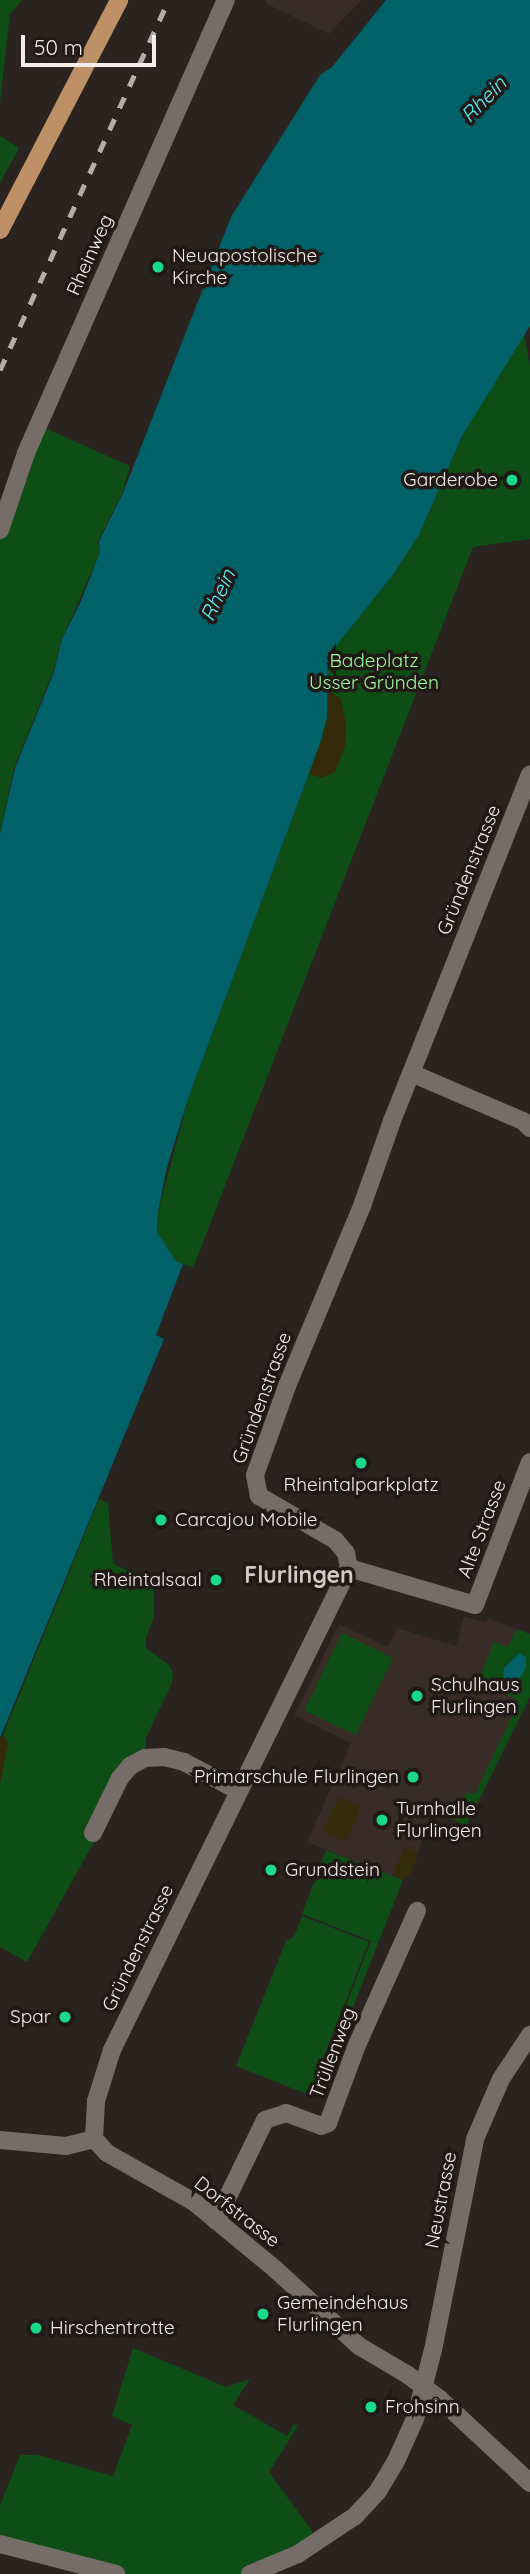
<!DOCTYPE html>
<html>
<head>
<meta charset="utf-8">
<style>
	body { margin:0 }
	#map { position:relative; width:530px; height:2574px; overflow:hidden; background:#2a231f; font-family:Quicksand,sans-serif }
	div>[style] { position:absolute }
	.built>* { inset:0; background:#392b25 }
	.green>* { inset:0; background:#0e4d16; transform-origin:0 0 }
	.sand>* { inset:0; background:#342b0a; transform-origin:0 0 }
	.water>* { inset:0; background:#006168 }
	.minor>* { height:18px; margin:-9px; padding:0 9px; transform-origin:9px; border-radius:9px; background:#766c68 }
	.major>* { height:18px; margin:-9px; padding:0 9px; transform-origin:9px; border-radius:9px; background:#bd9066 }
	.rail>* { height:5px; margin-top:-2.5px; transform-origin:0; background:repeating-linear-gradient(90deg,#b4aeab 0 12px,transparent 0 24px) }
	.dots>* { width:19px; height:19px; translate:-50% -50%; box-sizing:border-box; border:4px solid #211916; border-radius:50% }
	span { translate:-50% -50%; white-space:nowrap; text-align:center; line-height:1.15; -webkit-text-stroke:7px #211916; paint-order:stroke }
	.street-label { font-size:19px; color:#f3edeb }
	.poi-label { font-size:19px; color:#f3edeb }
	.left { translate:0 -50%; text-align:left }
	.right { translate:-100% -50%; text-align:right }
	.park-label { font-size:19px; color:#9cfe9f }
	.water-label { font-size:21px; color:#59f0fc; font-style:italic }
	.quarter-label { font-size:23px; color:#d3c8c4; font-weight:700 }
	.scale { position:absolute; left:21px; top:35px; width:135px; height:32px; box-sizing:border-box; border:4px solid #f3edeb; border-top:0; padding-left:9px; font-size:21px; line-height:24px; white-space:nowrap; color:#f3edeb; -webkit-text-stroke:5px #211916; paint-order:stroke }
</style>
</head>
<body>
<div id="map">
	<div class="built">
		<div style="clip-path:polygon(265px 0,362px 0,329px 34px,267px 4px)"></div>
		<div style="clip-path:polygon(464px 1616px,486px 1623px,488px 1618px,530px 1634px,530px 1697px,466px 1826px,432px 1811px,409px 1877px,405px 1876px,403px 1880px,307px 1842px,351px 1743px,294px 1715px,339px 1624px,388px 1647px,397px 1628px,456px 1646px)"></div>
	</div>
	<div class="green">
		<div style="clip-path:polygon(0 0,22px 0,10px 14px,0 104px)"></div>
		<div style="clip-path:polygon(0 136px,19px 148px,0 183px)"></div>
		<div style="clip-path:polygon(524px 333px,530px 366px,530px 539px,473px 547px,193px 1268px,176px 1261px,157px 1232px,158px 1212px,189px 1096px,321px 741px,328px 702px,328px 656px,392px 576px,419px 535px,462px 436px)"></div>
		<div style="clip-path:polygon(36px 424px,130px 466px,122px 494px,98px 541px,100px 553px,62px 639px,53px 672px,14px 768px,0 833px,0 516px)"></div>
		<div style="clip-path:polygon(99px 1499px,108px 1503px,113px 1564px,154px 1582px,154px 1617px,146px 1639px,146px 1648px,169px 1665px,173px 1673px,172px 1683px,146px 1738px,145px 1758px,130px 1766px,93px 1833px,94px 1842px,27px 1962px,0 1947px,0 1783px,8px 1744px,3px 1735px)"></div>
		<div style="clip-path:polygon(516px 1629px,530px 1634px,530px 1697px,466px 1826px,453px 1819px,463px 1798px,468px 1792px,475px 1794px,519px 1701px,478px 1681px,494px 1642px,508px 1647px)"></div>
		<div style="left:342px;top:1633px;width:57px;height:86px;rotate:26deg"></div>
		<div style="clip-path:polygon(326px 1850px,403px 1880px,319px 2094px,312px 2092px,371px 1941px,302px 1914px)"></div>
		<div style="clip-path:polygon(302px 1916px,369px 1942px,309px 2095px,236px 2066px,286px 1941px,294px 1937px)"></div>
		<div style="clip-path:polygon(133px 2348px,226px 2387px,250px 2379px,233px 2405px,287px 2436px,294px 2424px,298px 2426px,269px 2472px,319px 2541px,250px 2574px,116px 2574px,0 2544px,0 2505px,20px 2455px,38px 2455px,113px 2476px,132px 2425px,112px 2416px)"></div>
	</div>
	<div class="sand">
		<div style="clip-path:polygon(326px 689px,341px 699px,346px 724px,345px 747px,335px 772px,322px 778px,308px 774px,327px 717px)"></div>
		<div style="clip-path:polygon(3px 1735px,8px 1744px,0 1783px,0 1738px)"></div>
		<div style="left:339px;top:1797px;width:24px;height:38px;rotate:24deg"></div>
		<div style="clip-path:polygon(405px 1846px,419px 1852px,409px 1877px,405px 1876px,403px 1880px,393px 1876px)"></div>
	</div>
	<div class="water">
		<div style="clip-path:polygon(386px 0,530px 0,530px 326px,462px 436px,419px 535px,392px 576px,328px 656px,327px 717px,321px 741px,189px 1096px,167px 1167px,158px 1212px,157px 1232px,176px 1261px,183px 1264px,156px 1335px,164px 1339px,0 1738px,0 834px,15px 768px,54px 672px,62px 639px,81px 601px,100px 552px,99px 541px,123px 493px,231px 217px,320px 75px,332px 67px)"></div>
		<div style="clip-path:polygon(520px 1653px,526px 1658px,526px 1668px,519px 1679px,508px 1680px,503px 1677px,504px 1668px)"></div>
	</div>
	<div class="minor">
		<div style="left:0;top:530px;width:81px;rotate:-71.3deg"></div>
		<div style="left:26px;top:453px;width:495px;rotate:-66.2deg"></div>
		<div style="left:411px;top:1073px;width:122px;rotate:23.2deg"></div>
		<div style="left:523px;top:1121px;width:10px;rotate:45deg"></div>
		<div style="left:349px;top:1568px;width:131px;rotate:16.4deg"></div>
		<div style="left:475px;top:1605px;width:153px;rotate:-69deg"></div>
		<div style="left:93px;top:1833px;width:61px;rotate:-63.9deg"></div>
		<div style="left:120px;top:1778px;width:16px;rotate:-50deg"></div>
		<div style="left:130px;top:1766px;width:17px;rotate:-28deg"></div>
		<div style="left:145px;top:1758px;width:19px;rotate:-3deg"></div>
		<div style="left:164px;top:1757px;width:21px;rotate:14deg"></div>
		<div style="left:184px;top:1762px;width:62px;rotate:27.8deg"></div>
		<div style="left:94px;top:2139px;width:38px;rotate:-87deg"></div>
		<div style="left:96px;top:2101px;width:53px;rotate:-72.6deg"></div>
		<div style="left:112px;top:2050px;width:537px;rotate:-63.82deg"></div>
		<div style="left:349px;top:1568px;width:15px;rotate:-101deg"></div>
		<div style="left:346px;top:1553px;width:17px;rotate:-130deg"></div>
		<div style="left:335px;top:1540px;width:88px;rotate:-149.9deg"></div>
		<div style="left:259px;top:1496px;width:21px;rotate:-101deg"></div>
		<div style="left:255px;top:1475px;width:95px;rotate:-70.2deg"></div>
		<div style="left:287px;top:1386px;width:198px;rotate:-67.4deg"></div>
		<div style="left:363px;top:1203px;width:87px;rotate:-70.5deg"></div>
		<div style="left:392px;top:1121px;width:373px;rotate:-68.3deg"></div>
		<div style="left:94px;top:2139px;width:19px;rotate:47deg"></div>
		<div style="left:107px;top:2153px;width:100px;rotate:29.4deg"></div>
		<div style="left:194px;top:2202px;width:105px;rotate:39.6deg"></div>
		<div style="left:275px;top:2269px;width:114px;rotate:42.5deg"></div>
		<div style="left:359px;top:2346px;width:57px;rotate:30.6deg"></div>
		<div style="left:408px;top:2375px;width:40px;rotate:37deg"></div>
		<div style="left:440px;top:2399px;width:123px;rotate:43deg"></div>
		<div style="left:0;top:2140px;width:66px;rotate:5.2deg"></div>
		<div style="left:66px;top:2146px;width:29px;rotate:-14deg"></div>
		<div style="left:216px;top:2221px;width:112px;rotate:-64.1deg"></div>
		<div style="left:265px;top:2120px;width:22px;rotate:-18deg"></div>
		<div style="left:286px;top:2113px;width:37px;rotate:20deg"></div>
		<div style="left:321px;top:2126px;width:8px;rotate:-23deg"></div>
		<div style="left:328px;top:2123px;width:83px;rotate:-69.6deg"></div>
		<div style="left:357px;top:2045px;width:147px;rotate:-65.9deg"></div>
		<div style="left:0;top:2544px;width:120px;rotate:14.5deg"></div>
		<div style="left:250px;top:2574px;width:52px;rotate:-22.6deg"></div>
		<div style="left:298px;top:2554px;width:69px;rotate:-33.7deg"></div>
		<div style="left:355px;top:2516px;width:34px;rotate:-47deg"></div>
		<div style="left:378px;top:2491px;width:35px;rotate:-59deg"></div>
		<div style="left:396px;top:2461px;width:46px;rotate:-65.7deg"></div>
		<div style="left:415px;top:2419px;width:71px;rotate:-75.4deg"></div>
		<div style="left:433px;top:2350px;width:215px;rotate:-78.7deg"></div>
		<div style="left:475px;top:2139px;width:65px;rotate:-66.6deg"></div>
		<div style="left:501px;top:2079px;width:53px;rotate:-56.6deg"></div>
	</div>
	<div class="major">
		<div style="left:0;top:230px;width:259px;rotate:-62.6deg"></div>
	</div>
	<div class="rail">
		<div style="left:0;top:370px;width:407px;rotate:-65.5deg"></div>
	</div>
	<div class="dots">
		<div style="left:158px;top:267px;background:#1ad988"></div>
		<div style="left:512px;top:480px;background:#1ad988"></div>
		<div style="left:361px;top:1463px;background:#1ad988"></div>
		<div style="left:161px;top:1520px;background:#1ad988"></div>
		<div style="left:216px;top:1580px;background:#1ad988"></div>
		<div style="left:417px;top:1696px;background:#1ad988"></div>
		<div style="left:413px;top:1777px;background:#1ad988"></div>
		<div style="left:382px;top:1820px;background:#1ad988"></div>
		<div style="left:271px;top:1870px;background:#1ad988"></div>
		<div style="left:65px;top:2017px;background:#1ad988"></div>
		<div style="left:263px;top:2314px;background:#1ad988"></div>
		<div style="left:36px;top:2328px;background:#1ad988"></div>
		<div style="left:371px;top:2407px;background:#1ad988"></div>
	</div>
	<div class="street-label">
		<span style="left:90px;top:255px;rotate:-66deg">Rheinweg</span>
		<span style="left:469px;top:870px;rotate:-68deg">Gründenstrasse</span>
		<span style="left:262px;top:1398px;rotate:-70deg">Gründenstrasse</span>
		<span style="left:482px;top:1529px;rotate:-69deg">Alte Strasse</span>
		<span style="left:138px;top:1948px;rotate:-64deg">Gründenstrasse</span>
		<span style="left:333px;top:2053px;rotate:-69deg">Trüllenweg</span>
		<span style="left:441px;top:2200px;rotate:-79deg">Neustrasse</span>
		<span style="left:237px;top:2212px;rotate:38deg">Dorfstrasse</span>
	</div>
	<div class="poi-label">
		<span class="left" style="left:172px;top:267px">Neuapostolische<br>Kirche</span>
		<span class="right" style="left:498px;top:480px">Garderobe</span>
		<span style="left:361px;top:1485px">Rheintalparkplatz</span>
		<span class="left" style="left:175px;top:1520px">Carcajou Mobile</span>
		<span class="right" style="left:202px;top:1580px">Rheintalsaal</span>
		<span class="left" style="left:431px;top:1696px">Schulhaus<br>Flurlingen</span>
		<span class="right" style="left:399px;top:1777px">Primarschule Flurlingen</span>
		<span class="left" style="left:396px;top:1820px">Turnhalle<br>Flurlingen</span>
		<span class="left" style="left:285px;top:1870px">Grundstein</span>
		<span class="right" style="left:51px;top:2017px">Spar</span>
		<span class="left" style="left:277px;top:2314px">Gemeindehaus<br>Flurlingen</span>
		<span class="left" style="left:50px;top:2328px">Hirschentrotte</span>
		<span class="left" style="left:385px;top:2407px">Frohsinn</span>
	</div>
	<div class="park-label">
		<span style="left:374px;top:672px">Badeplatz<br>Usser Gründen</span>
	</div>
	<div class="water-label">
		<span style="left:483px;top:99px;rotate:-46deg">Rhein</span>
		<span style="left:217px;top:595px;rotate:-65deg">Rhein</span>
	</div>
	<div class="quarter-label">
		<span style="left:299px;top:1575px">Flurlingen</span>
	</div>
	<div class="scale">50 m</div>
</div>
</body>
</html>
